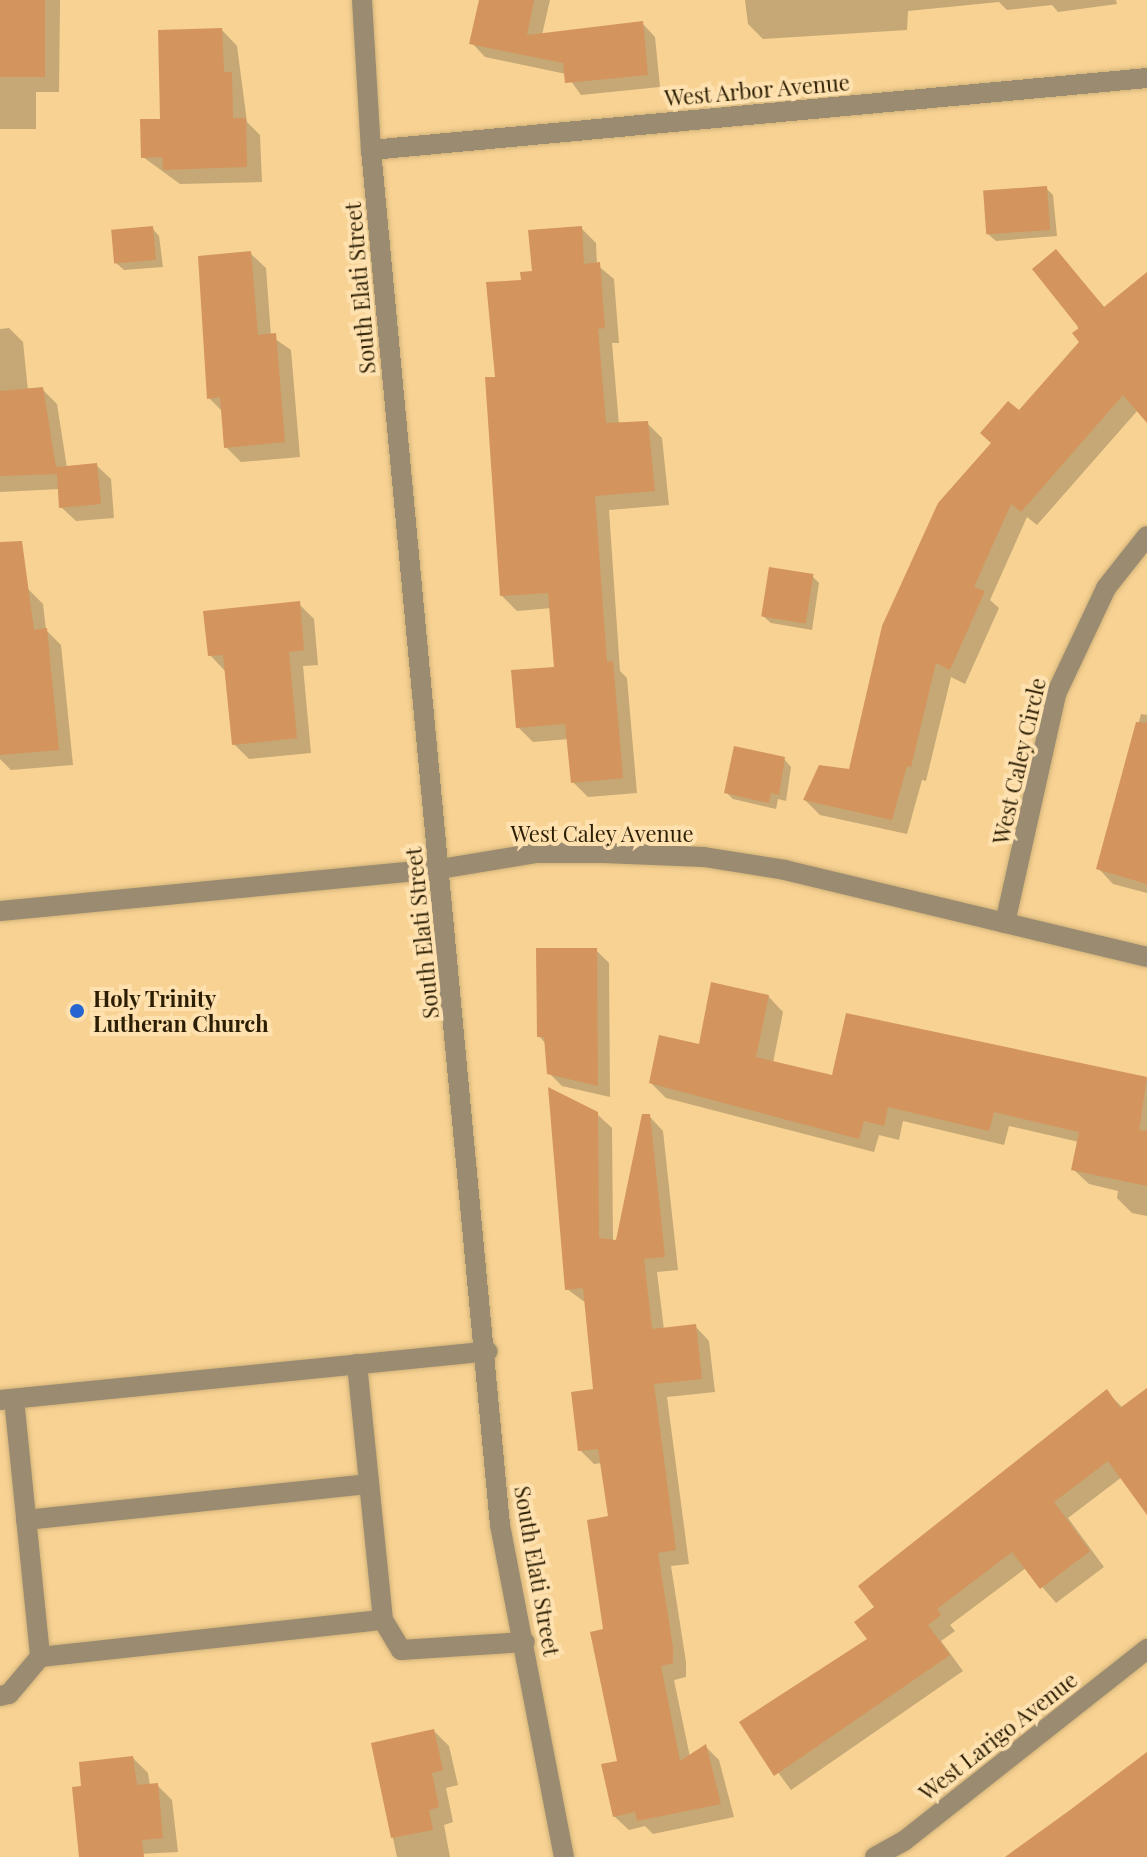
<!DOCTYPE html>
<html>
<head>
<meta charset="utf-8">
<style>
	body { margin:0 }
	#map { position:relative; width:1147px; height:1857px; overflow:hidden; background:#f7d293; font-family:"Playfair Display",serif }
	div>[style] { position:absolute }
	.shadow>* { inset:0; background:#0003 }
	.building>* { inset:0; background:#d4945d; transform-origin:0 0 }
	.roads { filter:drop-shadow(0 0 2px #d2b279) drop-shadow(0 0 2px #d2b279) }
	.service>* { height:20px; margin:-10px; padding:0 10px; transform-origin:10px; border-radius:10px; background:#9a8b71 }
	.minor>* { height:20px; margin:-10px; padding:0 10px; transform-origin:10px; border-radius:10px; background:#9a8b71 }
	.dots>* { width:22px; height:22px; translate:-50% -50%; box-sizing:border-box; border:4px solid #fee1af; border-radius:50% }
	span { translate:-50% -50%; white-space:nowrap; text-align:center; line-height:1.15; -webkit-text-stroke:8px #fee1af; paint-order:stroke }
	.street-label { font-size:22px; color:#2c1e04 }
	.poi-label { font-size:22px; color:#2c1e04; font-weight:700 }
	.left { translate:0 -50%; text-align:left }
</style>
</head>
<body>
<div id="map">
	<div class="shadow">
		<div style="clip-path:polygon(0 0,60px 0,59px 92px,36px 92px,36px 129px,0 129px)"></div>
		<div style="clip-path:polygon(481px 0,550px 0,542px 35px,642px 23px,655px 37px,660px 87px,581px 95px,566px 74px,485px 57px,472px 43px)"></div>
		<div style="clip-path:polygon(745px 0,1116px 0,1117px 4px,1058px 12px,1052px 5px,1007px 10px,999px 2px,908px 11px,907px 30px,763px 39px,748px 24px)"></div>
		<div style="clip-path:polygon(222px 30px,237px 46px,247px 122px,260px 135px,262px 182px,180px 184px,143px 157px)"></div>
		<div style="clip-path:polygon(1046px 188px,1053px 195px,1057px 236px,996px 241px,988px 234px)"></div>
		<div style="clip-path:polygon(152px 228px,159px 236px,163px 267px,124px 270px,116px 263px)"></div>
		<div style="clip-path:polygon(581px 228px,596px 243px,597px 265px,614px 279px,619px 343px,612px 343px,619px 425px,647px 423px,662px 438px,669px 505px,609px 510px,620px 671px,627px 678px,637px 793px,588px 797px,573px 782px,569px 739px,533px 742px,518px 727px,557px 668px,552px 608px,517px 611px,502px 596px,497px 378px,523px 281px)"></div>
		<div style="clip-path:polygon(1056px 252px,1106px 309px,1147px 274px,1147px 420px,1138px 410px,1037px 525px,1027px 517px,990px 600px,999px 608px,965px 684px,951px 677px,926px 781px,922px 780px,907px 834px,820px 815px,805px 800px,851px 771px,1019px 413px,1082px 342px)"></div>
		<div style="clip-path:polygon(250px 253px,266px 268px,271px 336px,291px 350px,300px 457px,241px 462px,226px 447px,223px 412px,209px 398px)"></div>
		<div style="clip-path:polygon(9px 328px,23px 342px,28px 391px,42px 389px,57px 404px,67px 468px,96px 465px,111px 479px,114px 518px,76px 521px,61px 507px,60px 489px,0 492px,0 329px)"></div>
		<div style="clip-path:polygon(812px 576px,819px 583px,812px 630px,771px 623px,763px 616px)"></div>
		<div style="clip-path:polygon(27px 588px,43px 604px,46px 630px,61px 645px,73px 765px,11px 770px,0 759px,0 591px)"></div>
		<div style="clip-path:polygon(299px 604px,314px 619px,318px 665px,303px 666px,311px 753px,249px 759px,234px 744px,225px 671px,210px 655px)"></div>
		<div style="clip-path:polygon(1141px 714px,1147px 715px,1147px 893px,1113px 884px,1098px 868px)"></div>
		<div style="clip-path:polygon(784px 759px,791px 767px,786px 801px,778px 799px,776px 809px,733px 799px,726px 792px)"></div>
		<div style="clip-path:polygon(596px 950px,609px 963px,610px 1097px,562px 1086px,549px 1073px,546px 1044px,539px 1036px)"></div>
		<div style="clip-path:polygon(768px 996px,783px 1012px,773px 1063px,833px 1077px,847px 1015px,1147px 1079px,1147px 1216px,1132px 1213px,1117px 1198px,1118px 1191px,1089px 1184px,1073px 1169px,1079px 1142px,1009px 1126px,1004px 1145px,903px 1121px,899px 1140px,879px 1135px,874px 1152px,666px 1098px,651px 1083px)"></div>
		<div style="clip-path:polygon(597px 1114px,612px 1128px,613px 1241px,617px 1242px,649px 1116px,663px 1131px,678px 1270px,657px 1272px,664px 1330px,695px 1326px,709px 1341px,715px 1392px,667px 1397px,689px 1564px,671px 1566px,686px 1662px,686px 1677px,674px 1680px,690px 1757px,706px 1747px,719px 1760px,734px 1817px,653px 1834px,645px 1826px,629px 1830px,614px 1816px,619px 1762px,605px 1631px,610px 1518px,602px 1463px,594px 1464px,580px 1450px,595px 1391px,586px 1303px,567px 1289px)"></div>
		<div style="clip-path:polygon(1147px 1390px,1147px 1511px,1122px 1477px,1068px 1518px,1104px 1567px,1056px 1603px,1026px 1568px,950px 1625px,955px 1631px,941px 1641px,963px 1671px,791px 1790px,742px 1723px,870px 1640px,877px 1607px,1107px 1392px,1123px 1408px)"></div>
		<div style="clip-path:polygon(434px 1731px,449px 1746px,458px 1785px,446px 1788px,453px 1822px,444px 1825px,450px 1857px,397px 1857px,373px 1744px)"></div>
		<div style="clip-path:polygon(133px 1758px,148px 1773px,150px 1786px,157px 1785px,172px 1800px,178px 1852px,81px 1857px,83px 1787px)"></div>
	</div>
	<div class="building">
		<div style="left:0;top:0;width:45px;height:77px"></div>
		<div style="clip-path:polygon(479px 0,534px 0,527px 35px,643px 21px,648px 75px,565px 83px,563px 63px,469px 44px)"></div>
		<div style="clip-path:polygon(222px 28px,224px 72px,232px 72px,233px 118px,246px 118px,247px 167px,163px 170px,162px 157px,141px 158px,140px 119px,160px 119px,158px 30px)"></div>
		<div style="left:1047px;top:186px;width:44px;height:64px;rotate:86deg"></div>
		<div style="left:153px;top:226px;width:34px;height:42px;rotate:85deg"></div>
		<div style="clip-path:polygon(582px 226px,584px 264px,600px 262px,605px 328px,598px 329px,606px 423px,648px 421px,655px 491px,595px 496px,607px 662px,613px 661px,623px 778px,571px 783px,565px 724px,516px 728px,511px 670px,554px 667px,548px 593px,500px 596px,485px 377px,495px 377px,486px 282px,521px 280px,520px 272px,532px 271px,528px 230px)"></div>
		<div style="clip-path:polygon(1056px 249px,1104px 307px,1147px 272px,1147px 423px,1123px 395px,1021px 512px,1011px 504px,974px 587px,985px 591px,950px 670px,936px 663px,911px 767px,907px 766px,892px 820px,803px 800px,819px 765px,849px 769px,882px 626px,938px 503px,991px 443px,980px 433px,1008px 401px,1019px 410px,1079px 342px,1072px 333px,1079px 328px,1032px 269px)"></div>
		<div style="clip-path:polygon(251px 251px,258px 335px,276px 333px,285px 442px,224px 448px,220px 397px,207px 399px,198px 256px)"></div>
		<div style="clip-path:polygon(43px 387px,56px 467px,97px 463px,101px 504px,59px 508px,57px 474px,0 476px,0 391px)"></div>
		<div style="clip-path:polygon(22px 541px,34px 630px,47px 628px,59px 750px,0 755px,0 542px)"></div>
		<div style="left:769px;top:567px;width:45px;height:50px;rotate:9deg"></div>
		<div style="clip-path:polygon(300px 601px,304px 650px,289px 652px,297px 738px,232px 745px,223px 655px,208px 656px,203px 611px)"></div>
		<div style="clip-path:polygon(1136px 722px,1147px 723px,1147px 884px,1096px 869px)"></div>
		<div style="clip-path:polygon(734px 746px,785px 757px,779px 795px,771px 793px,769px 803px,724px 793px)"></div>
		<div style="clip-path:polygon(536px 948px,597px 948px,598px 1086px,547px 1074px,544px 1037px,537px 1037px)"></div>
		<div style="clip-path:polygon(711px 982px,769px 995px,756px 1057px,832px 1075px,846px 1013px,1147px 1077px,1139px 1130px,1147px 1131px,1147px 1186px,1071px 1170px,1079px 1132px,994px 1112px,989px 1131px,888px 1107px,884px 1126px,864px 1121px,859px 1139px,649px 1083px,659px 1035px,699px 1044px)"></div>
		<div style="clip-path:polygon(548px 1087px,598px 1112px,599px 1238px,616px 1240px,642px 1114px,650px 1114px,665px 1257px,644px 1259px,652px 1329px,696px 1324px,702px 1379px,654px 1384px,676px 1550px,658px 1553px,673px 1647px,673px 1663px,661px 1666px,680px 1761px,706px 1744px,721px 1804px,637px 1821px,635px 1812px,613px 1817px,601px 1764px,617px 1761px,590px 1632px,603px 1629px,587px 1520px,608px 1516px,598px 1449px,578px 1451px,571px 1392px,593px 1389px,583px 1288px,565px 1290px)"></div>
		<div style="clip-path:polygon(1147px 1388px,1147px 1515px,1108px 1461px,1054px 1502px,1090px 1551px,1040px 1589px,1012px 1552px,937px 1609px,941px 1615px,928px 1625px,950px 1655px,774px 1776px,739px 1722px,867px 1639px,854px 1622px,874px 1607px,858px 1586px,1107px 1389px,1120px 1408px)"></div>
		<div style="clip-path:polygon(434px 1729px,443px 1770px,432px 1773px,439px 1807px,429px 1810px,433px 1830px,391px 1838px,371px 1743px)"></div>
		<div style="clip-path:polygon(1147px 1752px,1147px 1857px,1005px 1857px,1070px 1810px)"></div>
		<div style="clip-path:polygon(133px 1756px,137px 1785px,158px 1783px,163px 1838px,142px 1840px,144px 1857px,79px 1857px,72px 1787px,81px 1786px,79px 1762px)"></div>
	</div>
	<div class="roads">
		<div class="service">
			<div style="left:357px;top:1364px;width:257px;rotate:84.2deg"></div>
			<div style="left:14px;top:1399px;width:259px;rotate:84.2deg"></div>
			<div style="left:0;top:1400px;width:490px;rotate:-5.7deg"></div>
			<div style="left:26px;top:1520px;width:345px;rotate:-6deg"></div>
			<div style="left:0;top:1696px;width:9px;rotate:-13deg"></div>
			<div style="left:9px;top:1694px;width:48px;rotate:-50deg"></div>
			<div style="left:40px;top:1657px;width:345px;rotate:-6.2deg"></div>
			<div style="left:383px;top:1620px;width:35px;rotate:59deg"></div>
			<div style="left:401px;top:1650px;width:124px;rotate:-3.7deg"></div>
		</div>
		<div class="minor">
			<div style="left:362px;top:0;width:150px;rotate:86.6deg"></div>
			<div style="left:371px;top:150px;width:1381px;rotate:84.64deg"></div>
			<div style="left:500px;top:1525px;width:338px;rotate:79.1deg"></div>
			<div style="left:371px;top:150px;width:779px;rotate:-5.3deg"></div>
			<div style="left:0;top:911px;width:442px;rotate:-5.5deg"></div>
			<div style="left:440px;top:869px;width:98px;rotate:-9.4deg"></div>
			<div style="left:537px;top:853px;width:66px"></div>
			<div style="left:603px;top:853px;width:101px;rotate:2.3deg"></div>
			<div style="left:704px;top:857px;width:82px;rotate:9.1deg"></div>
			<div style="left:785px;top:870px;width:372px;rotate:13.5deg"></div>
			<div style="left:1005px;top:923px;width:235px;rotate:-77.4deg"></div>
			<div style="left:1056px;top:694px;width:117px;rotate:-64.7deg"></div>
			<div style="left:1106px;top:588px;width:66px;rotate:-51.7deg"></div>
			<div style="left:875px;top:1857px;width:33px;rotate:-29deg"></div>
			<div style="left:904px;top:1841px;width:310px;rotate:-38.3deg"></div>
		</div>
	</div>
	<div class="dots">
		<div style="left:77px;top:1011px;background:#2465d1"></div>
	</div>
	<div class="street-label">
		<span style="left:757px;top:90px;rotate:-5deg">West Arbor Avenue</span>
		<span style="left:360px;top:288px;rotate:-95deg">South Elati Street</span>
		<span style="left:1019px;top:761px;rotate:-77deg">West Caley Circle</span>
		<span style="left:602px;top:834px">West Caley Avenue</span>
		<span style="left:422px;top:933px;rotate:-96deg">South Elati Street</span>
		<span style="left:537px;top:1571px;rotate:80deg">South Elati Street</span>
		<span style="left:998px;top:1736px;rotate:-38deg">West Larigo Avenue</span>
	</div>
	<div class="poi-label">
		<span class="left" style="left:93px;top:1011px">Holy Trinity<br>Lutheran Church</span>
	</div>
</div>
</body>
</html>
